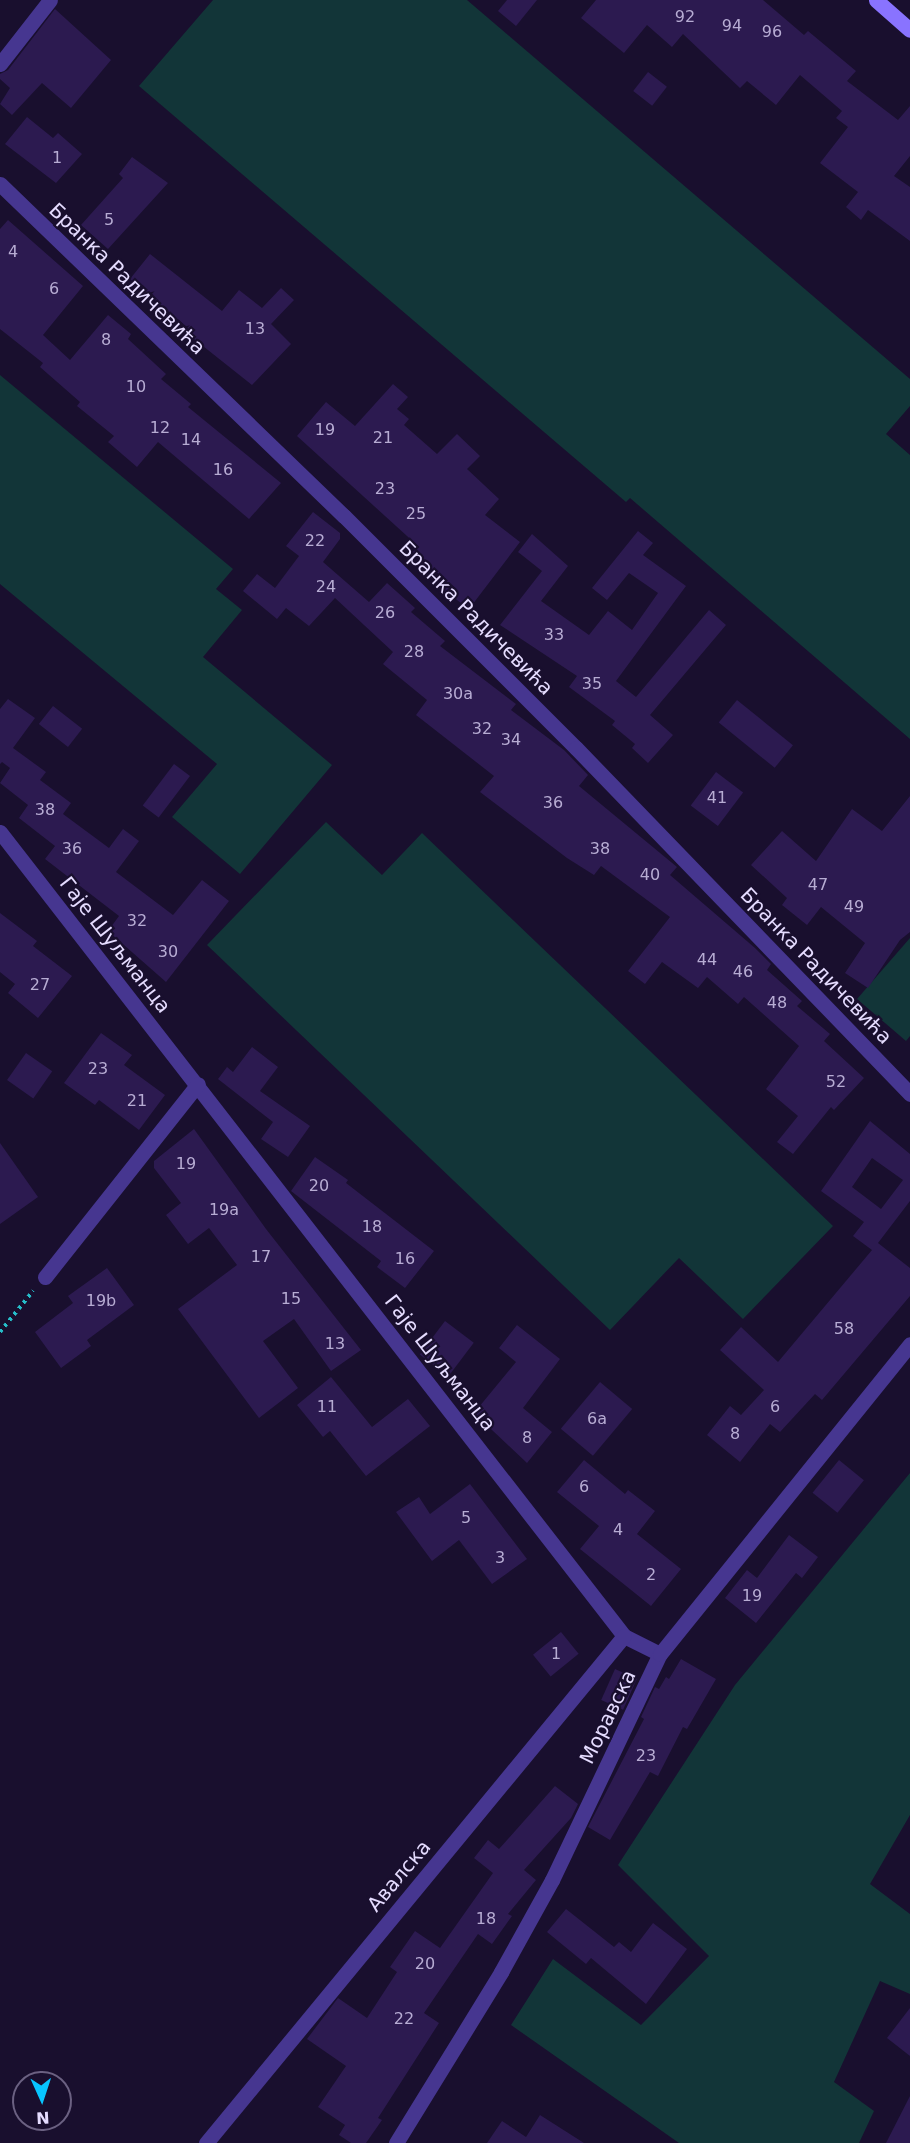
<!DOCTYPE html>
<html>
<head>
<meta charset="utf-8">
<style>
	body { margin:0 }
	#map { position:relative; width:910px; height:2143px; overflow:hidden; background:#190f2e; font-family:"DejaVu Sans",sans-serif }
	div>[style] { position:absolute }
	.green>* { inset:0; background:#123538 }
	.building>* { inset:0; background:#2c1a50; transform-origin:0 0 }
	.path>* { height:4px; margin-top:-2px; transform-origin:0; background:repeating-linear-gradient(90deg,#26bdc9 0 3px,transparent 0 7.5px) }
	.minor>* { height:15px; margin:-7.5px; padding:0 7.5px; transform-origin:7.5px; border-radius:7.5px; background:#463690 }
	.secondary>* { height:15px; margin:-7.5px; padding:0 7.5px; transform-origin:7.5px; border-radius:7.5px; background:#8973ff }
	span { translate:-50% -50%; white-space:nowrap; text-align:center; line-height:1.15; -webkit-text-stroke:4.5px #190f2e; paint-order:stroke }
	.number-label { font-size:16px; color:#b7acd3 }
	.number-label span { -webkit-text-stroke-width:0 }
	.street-label { font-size:20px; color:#e5dcff }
	.north { position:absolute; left:12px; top:2071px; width:60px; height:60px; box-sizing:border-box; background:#190f2e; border:2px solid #6b6182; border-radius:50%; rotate:177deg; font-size:16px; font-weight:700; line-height:24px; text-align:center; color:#e5dcff }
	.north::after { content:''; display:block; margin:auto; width:21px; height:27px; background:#08c5ff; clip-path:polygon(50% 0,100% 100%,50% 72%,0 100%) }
</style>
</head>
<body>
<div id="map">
	<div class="green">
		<div style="clip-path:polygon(213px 0,467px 0,910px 379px,910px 406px,886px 434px,910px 455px,910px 739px,630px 498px,626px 502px,139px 86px)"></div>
		<div style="clip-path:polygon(0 375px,233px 569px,216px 589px,242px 610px,203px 657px,332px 765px,240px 874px,172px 817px,217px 764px,0 584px)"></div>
		<div style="clip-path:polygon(326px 822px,382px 875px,422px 833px,833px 1226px,743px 1319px,679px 1258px,610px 1330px,207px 945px)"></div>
		<div style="clip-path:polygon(910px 938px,910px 1036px,906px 1041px,857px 999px)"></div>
		<div style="clip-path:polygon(910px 1473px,910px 1815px,870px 1884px,910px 1914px,910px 1994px,880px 1981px,834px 2082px,874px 2111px,859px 2143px,679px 2143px,511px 2025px,553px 1959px,641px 2025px,709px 1956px,618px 1865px,735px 1685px)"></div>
	</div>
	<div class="building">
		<div style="clip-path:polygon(507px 0,537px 0,516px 26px,498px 11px)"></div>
		<div style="clip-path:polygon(596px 0,763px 0,804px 35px,808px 31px,856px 71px,847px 81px,898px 120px,910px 106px,910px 156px,894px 176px,910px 187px,910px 241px,868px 210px,861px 220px,846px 207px,858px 192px,820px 163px,848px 127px,836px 118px,842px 111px,800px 75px,776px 105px,747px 81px,740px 88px,683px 34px,672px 47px,647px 25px,624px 53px,581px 18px)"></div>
		<div style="clip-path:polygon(55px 9px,111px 60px,71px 108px,42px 83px,12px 115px,0 104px,10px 88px,0 79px,0 74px,8px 70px)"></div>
		<div style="left:648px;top:72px;width:24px;height:24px;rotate:38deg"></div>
		<div style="clip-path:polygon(27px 117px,53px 138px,58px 133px,82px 154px,56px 183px,5px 144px)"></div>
		<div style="clip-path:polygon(132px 157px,168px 183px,108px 249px,81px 225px,123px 178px,119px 174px)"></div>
		<div style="clip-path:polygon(8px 220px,83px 286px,43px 335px,70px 360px,108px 315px,131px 334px,128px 339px,166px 374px,161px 379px,191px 404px,188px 407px,281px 483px,249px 519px,158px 442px,137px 467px,108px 442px,114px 436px,77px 406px,80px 402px,40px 367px,43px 363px,0 329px,0 229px)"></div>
		<div style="clip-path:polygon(150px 254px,222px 311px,239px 290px,262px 308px,281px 288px,294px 300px,271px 324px,291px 344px,252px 385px,184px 331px,187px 327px,130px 279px)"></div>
		<div style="clip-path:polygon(393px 384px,408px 397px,397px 409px,409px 419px,404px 425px,437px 454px,457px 434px,480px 456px,467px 469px,499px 499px,485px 515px,520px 542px,469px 609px,433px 582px,439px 574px,412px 553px,418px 546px,297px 436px,326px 402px,355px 426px)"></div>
		<div style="clip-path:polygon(313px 512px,340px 533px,340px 539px,323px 562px,369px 602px,387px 583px,415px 608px,411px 612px,445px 641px,440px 646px,516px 704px,511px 710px,564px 750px,588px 775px,579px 786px,677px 867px,670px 875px,755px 948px,771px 964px,767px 970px,802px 1001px,797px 1006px,830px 1034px,824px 1041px,864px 1078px,834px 1110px,831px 1107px,793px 1154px,777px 1142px,798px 1116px,766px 1089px,799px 1046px,744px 997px,738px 1004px,707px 977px,698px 988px,662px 962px,645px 984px,628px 971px,670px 917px,601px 866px,594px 875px,567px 858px,480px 792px,494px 776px,416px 715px,427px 700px,383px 664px,393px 652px,335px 598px,309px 626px,286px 608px,277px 619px,243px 591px,257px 574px,275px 588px,299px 556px,286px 546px)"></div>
		<div style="clip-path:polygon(638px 531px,653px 543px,643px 555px,686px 586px,616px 681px,636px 697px,709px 610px,726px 625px,650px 715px,673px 735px,648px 763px,632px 748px,635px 744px,612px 725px,615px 721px,569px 687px,577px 676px,500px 625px,542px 571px,518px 552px,532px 534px,568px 566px,541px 601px,589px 635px,608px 611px,632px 630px,658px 593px,629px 573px,607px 600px,592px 588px)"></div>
		<div style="clip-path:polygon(8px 699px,35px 718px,13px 748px,46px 772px,40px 780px,71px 803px,63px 814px,109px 848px,123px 829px,139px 841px,116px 872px,173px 915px,202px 880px,229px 901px,166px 982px,108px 931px,119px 916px,45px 859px,55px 846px,19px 818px,28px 805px,0 783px,10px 768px,2px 762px,0 764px,0 709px)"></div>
		<div style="left:737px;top:700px;width:72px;height:29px;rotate:39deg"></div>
		<div style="left:53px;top:706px;width:37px;height:23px;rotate:38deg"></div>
		<div style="left:174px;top:764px;width:20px;height:52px;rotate:37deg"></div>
		<div style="left:716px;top:772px;width:34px;height:42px;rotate:37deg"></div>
		<div style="clip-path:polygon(910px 796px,910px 932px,900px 940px,868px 988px,845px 973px,865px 943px,821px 907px,807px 925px,782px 905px,787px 898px,751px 865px,782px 831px,816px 861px,852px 809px,882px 831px)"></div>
		<div style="clip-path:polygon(0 913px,37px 941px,33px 946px,72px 976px,38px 1018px,8px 993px,15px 984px,0 972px)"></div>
		<div style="clip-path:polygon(101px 1033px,132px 1055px,124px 1065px,165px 1095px,139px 1130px,99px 1100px,95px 1105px,64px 1083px)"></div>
		<div style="clip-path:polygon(252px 1047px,278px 1067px,260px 1091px,310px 1126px,288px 1157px,261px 1139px,273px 1122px,218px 1079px,227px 1067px,233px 1072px)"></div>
		<div style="left:26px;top:1053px;width:32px;height:33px;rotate:35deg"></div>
		<div style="clip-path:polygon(evenodd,870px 1121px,910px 1154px,910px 1201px,878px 1243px,910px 1268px,910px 1296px,822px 1400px,815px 1394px,780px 1432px,770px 1424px,740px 1462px,707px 1435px,730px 1406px,741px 1415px,764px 1390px,720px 1350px,741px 1327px,778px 1362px,872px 1250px,853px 1236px,864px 1222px,821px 1191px,870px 1121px,872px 1158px,903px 1180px,881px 1209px,852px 1187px,872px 1158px)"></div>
		<div style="clip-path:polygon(194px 1129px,266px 1229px,361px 1350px,331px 1371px,294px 1319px,263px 1341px,298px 1388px,259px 1418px,178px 1309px,237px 1265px,209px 1228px,188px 1244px,166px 1215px,181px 1203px,154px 1168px,154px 1161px)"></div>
		<div style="clip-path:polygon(0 1143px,38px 1197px,0 1224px)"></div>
		<div style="clip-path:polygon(315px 1157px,348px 1180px,346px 1183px,434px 1251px,405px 1288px,377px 1267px,381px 1261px,291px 1191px)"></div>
		<div style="clip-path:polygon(107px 1268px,134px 1305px,87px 1340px,91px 1346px,61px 1368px,35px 1332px,73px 1303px,68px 1296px)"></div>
		<div style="left:445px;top:1321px;width:36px;height:42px;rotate:37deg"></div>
		<div style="clip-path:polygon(517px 1325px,560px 1359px,523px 1408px,552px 1432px,527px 1463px,474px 1413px,516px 1362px,499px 1348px)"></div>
		<div style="clip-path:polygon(331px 1377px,372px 1427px,408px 1399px,430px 1426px,366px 1476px,330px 1431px,323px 1437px,297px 1405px)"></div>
		<div style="left:600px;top:1382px;width:42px;height:61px;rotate:40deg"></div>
		<div style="clip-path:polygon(584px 1460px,625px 1494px,628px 1490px,655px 1511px,637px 1534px,681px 1569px,651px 1606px,580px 1549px,599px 1526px,557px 1492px)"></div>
		<div style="left:839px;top:1460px;width:32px;height:42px;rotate:39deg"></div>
		<div style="clip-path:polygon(470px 1484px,527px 1559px,492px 1584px,459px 1540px,432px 1561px,396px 1512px,419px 1497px,430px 1514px)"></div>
		<div style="clip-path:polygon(789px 1535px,818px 1557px,802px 1578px,796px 1573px,756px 1623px,725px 1598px,747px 1570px,757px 1578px)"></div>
		<div style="left:561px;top:1632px;width:28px;height:36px;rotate:51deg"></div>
		<div style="clip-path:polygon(681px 1659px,716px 1679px,687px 1729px,683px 1727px,658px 1776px,650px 1772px,610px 1840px,588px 1827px,644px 1719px,641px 1717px,655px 1687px,659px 1689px,666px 1677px,669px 1679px)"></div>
		<div style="left:615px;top:1669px;width:24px;height:34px;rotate:24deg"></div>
		<div style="clip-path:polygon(555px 1786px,578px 1804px,571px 1818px,524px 1870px,536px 1880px,508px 1914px,512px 1916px,492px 1944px,478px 1934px,424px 2013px,439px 2023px,378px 2118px,382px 2120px,366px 2143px,351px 2143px,339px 2135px,345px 2125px,318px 2107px,346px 2066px,307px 2039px,338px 1998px,367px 2018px,397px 1972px,390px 1967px,415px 1931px,440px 1948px,493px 1873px,474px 1858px,488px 1840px,499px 1849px)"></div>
		<div style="clip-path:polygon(566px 1909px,614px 1947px,619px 1942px,631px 1952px,653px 1923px,687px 1949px,646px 2004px,591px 1958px,586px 1964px,547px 1932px)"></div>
		<div style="clip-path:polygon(910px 2008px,910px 2056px,887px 2038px)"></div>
		<div style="clip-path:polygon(910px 2096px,910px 2143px,886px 2143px)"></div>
		<div style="clip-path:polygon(540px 2115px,584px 2143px,487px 2143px,502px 2121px,526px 2137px)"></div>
	</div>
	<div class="path">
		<div style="left:0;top:1332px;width:53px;rotate:-51.2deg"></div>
	</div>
	<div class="minor">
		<div style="left:0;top:64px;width:81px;rotate:-52deg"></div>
		<div style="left:0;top:184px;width:478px;rotate:44deg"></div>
		<div style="left:344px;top:516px;width:328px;rotate:45deg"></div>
		<div style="left:576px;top:748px;width:481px;rotate:46deg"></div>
		<div style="left:0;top:832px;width:1018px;rotate:52.18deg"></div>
		<div style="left:624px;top:1636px;width:40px;rotate:26.6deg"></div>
		<div style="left:45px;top:1277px;width:246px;rotate:-51.6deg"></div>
		<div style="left:206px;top:2143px;width:657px;rotate:-50.5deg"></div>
		<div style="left:396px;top:2143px;width:201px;rotate:-58.4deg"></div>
		<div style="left:501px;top:1972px;width:105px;rotate:-61deg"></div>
		<div style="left:552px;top:1880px;width:250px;rotate:-64.5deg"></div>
		<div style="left:660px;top:1654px;width:398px;rotate:-51.1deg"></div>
	</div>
	<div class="secondary">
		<div style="left:876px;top:0;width:45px;rotate:41.4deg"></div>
	</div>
	<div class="number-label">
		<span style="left:685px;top:17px">92</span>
		<span style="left:732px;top:26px">94</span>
		<span style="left:772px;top:32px">96</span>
		<span style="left:57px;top:158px">1</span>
		<span style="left:109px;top:220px">5</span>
		<span style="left:13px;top:252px">4</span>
		<span style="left:54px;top:289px">6</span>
		<span style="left:255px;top:329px">13</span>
		<span style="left:106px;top:340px">8</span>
		<span style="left:136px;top:387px">10</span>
		<span style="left:160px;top:428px">12</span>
		<span style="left:325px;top:430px">19</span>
		<span style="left:383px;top:438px">21</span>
		<span style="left:191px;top:440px">14</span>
		<span style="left:223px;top:470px">16</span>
		<span style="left:385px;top:489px">23</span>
		<span style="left:416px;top:514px">25</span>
		<span style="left:315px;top:541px">22</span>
		<span style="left:326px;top:587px">24</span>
		<span style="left:385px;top:613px">26</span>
		<span style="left:554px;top:635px">33</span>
		<span style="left:414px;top:652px">28</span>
		<span style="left:592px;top:684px">35</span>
		<span style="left:458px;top:694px">30a</span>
		<span style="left:482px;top:729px">32</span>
		<span style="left:511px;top:740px">34</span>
		<span style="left:717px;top:798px">41</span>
		<span style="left:553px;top:803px">36</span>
		<span style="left:45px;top:810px">38</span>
		<span style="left:72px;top:849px">36</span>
		<span style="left:600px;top:849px">38</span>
		<span style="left:650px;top:875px">40</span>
		<span style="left:818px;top:885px">47</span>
		<span style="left:854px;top:907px">49</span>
		<span style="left:137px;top:921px">32</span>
		<span style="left:168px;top:952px">30</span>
		<span style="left:707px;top:960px">44</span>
		<span style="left:743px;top:972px">46</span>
		<span style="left:40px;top:985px">27</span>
		<span style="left:777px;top:1003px">48</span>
		<span style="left:98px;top:1069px">23</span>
		<span style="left:836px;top:1082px">52</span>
		<span style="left:137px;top:1101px">21</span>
		<span style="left:186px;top:1164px">19</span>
		<span style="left:319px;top:1186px">20</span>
		<span style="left:224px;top:1210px">19a</span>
		<span style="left:372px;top:1227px">18</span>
		<span style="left:261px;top:1257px">17</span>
		<span style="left:405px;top:1259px">16</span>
		<span style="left:291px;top:1299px">15</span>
		<span style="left:101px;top:1301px">19b</span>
		<span style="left:844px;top:1329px">58</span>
		<span style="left:335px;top:1344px">13</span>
		<span style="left:327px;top:1407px">11</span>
		<span style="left:775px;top:1407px">6</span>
		<span style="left:597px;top:1419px">6a</span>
		<span style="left:735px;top:1434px">8</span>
		<span style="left:527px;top:1438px">8</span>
		<span style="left:584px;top:1487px">6</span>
		<span style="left:466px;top:1518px">5</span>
		<span style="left:618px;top:1530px">4</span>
		<span style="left:500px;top:1558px">3</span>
		<span style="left:651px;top:1575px">2</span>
		<span style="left:752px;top:1596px">19</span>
		<span style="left:556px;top:1654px">1</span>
		<span style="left:646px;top:1756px">23</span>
		<span style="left:486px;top:1919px">18</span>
		<span style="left:425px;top:1964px">20</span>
		<span style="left:404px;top:2019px">22</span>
	</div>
	<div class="street-label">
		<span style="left:127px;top:279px;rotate:44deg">Бранка Радичевића</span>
		<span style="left:476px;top:618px;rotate:45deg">Бранка Радичевића</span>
		<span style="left:115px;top:945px;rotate:52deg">Гаје Шуљманца</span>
		<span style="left:816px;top:966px;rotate:46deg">Бранка Радичевића</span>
		<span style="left:440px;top:1363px;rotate:52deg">Гаје Шуљманца</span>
		<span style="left:608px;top:1717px;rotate:-64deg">Моравска</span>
		<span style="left:399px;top:1876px;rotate:-50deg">Авалска</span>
	</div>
	<div class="north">N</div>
</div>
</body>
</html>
